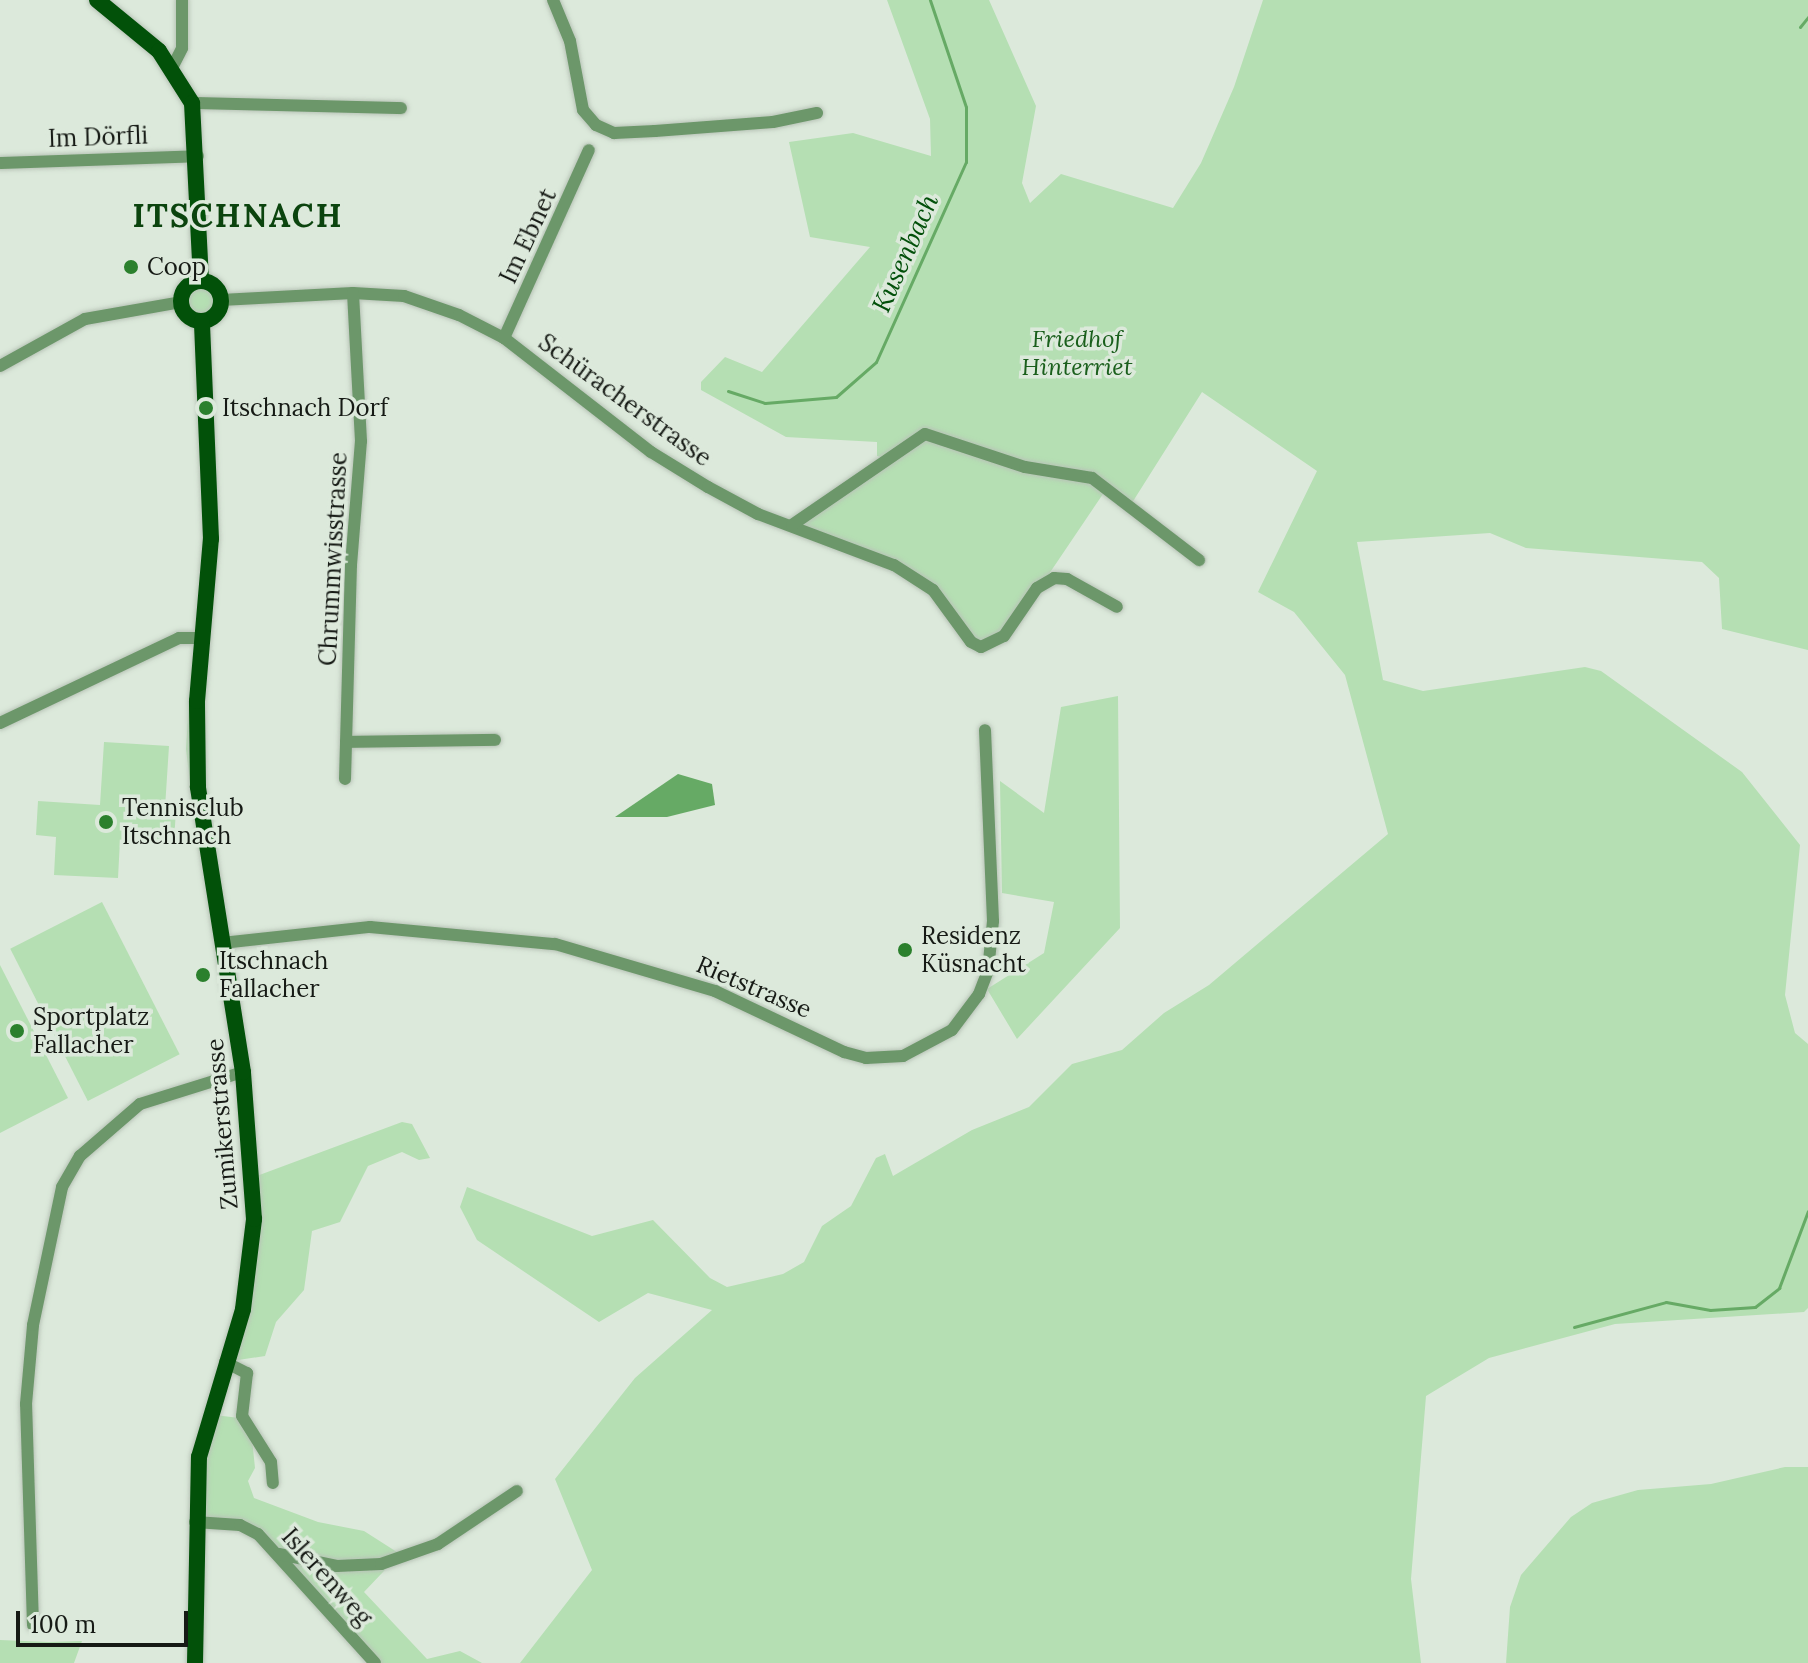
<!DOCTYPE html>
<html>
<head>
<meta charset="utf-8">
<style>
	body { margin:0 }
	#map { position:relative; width:1808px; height:1663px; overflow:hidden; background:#dce9db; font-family:Lora,serif }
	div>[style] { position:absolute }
	.green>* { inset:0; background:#b5dfb3; transform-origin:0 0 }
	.round { border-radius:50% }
	.water>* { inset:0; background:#66aa65 }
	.stream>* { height:3px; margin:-1.5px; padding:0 1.5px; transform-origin:1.5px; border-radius:1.5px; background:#66aa65 }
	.roads { filter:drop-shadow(0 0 2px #b8c4b7) drop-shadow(0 0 2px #b8c4b7) }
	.minor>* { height:12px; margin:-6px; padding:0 6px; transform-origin:6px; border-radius:6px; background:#6c976a }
	.major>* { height:16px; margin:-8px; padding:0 8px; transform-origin:8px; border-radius:8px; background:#025109 }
	.major>.ring { margin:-8px; padding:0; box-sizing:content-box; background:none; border:16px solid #025109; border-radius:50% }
	.dots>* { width:22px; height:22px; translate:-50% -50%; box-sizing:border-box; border:4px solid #dce9db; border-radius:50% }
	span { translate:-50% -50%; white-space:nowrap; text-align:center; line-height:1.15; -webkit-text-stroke:7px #dce9db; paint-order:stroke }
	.street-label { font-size:24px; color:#161a15 }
	.poi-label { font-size:24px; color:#161a15 }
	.left { translate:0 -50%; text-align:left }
	.park-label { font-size:24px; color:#1a5f1c; font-style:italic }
	.water-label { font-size:26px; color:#02500a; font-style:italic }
	.district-label { font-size:32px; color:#0b440e; font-weight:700; letter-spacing:2px }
	.scale { position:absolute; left:16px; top:1611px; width:172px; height:36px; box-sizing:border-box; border:4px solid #161a15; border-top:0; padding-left:10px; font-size:24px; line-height:28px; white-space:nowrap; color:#161a15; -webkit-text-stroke:6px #dce9db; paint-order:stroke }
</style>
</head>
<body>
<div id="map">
	<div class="green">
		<div style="clip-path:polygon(887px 0,989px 0,1036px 106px,1022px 183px,1030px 203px,1061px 174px,1173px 208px,1201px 163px,1234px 87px,1263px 0,1808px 0,1808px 650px,1722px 629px,1719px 578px,1702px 562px,1526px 548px,1490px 533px,1357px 542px,1383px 680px,1423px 691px,1585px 667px,1601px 671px,1742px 772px,1800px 845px,1785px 995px,1795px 1033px,1808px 1044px,1808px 1308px,1804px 1312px,1615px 1324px,1489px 1358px,1426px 1396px,1411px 1579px,1421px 1663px,520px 1663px,592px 1570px,555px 1479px,635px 1378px,712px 1310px,648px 1293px,599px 1322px,477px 1240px,460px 1207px,467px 1187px,592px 1236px,653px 1220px,710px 1278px,727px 1287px,783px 1274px,804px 1262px,822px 1226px,851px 1206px,876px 1158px,885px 1154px,893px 1176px,972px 1130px,1029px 1107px,1072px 1064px,1122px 1050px,1164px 1013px,1209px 985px,1388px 834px,1345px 675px,1294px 612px,1258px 592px,1317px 471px,1202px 392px,1130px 506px,1107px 488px,1024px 611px,981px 647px,955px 616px,894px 565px,792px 525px,885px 458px,877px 456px,877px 442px,786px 437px,701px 390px,701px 382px,725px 357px,762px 372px,870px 247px,810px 237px,789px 142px,853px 133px,931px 156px,930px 119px)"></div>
		<div class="round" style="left:189px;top:289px;width:24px;height:24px"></div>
		<div style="clip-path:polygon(192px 652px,189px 742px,199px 855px,186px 749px)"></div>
		<div style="clip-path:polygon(1118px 696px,1120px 928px,1017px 1039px,987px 989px,1044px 953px,1054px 902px,1002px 893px,1000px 781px,1044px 813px,1061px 707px)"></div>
		<div style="clip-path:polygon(104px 742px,169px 746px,165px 808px,176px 809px,174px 843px,120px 840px,118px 878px,54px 875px,56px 837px,36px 835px,38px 801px,100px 805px)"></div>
		<div style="left:102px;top:902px;width:171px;height:103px;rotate:63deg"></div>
		<div style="clip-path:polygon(0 965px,68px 1098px,0 1133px)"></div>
		<div style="clip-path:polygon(402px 1122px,412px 1124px,430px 1158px,419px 1160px,402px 1152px,368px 1166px,340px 1222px,312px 1231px,304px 1290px,276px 1322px,265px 1356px,225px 1362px,243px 1309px,254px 1177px)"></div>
		<div style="clip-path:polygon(215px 1415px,239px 1418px,252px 1439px,255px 1468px,248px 1481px,254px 1498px,318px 1522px,364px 1531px,400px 1554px,364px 1592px,427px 1659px,460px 1651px,482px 1663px,375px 1663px,258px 1534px,195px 1522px)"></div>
		<div style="clip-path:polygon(1785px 1467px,1808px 1467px,1808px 1663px,1506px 1663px,1510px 1607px,1521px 1575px,1571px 1517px,1592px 1503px,1638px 1490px,1711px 1484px)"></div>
		<div style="clip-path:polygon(0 1640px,49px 1642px,82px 1641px,74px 1663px,0 1663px)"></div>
	</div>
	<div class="water">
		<div style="clip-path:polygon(678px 774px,712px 784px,715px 805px,667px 817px,615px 817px)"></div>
	</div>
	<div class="stream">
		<div style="left:1800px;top:27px;width:13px;rotate:-51deg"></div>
		<div style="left:728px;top:391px;width:39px;rotate:18deg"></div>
		<div style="left:765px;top:403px;width:71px;rotate:-4.8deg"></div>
		<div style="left:836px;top:397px;width:53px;rotate:-41.2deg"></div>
		<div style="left:876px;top:362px;width:219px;rotate:-65.8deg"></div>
		<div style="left:966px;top:162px;width:55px;rotate:-90deg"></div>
		<div style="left:966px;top:107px;width:113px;rotate:-108.6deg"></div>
		<div style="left:1574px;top:1327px;width:95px;rotate:-15.2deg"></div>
		<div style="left:1666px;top:1302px;width:45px;rotate:10.3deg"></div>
		<div style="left:1710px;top:1310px;width:45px;rotate:-3.8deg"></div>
		<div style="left:1755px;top:1307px;width:31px;rotate:-38deg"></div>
		<div style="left:1779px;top:1288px;width:82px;rotate:-69.4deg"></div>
	</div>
	<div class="roads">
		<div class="minor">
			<div style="left:553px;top:0;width:44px;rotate:67.5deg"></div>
			<div style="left:570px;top:41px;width:70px;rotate:79.3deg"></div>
			<div style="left:583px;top:110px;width:20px;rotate:49deg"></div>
			<div style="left:596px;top:125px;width:20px;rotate:24deg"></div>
			<div style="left:614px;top:133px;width:41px;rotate:-2.8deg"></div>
			<div style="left:655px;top:131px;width:118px;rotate:-4.4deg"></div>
			<div style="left:773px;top:122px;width:45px;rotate:-11.6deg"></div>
			<div style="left:173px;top:66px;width:20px;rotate:-63deg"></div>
			<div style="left:182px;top:48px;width:48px;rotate:-90deg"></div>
			<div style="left:192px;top:103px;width:209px;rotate:1.4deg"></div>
			<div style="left:0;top:163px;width:198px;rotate:-2deg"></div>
			<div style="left:221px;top:300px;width:132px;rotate:-3deg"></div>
			<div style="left:353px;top:293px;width:51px;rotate:3.4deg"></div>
			<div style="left:404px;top:296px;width:58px;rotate:19.1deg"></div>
			<div style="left:459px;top:315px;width:51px;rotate:27.1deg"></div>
			<div style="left:504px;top:338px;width:186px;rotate:37.8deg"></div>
			<div style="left:651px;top:452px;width:67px;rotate:31.6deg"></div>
			<div style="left:708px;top:487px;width:57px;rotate:28.4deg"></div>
			<div style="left:758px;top:514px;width:145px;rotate:20.6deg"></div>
			<div style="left:894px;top:565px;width:46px;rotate:32.7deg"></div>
			<div style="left:933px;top:590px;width:64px;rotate:53.8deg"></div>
			<div style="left:971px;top:642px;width:11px;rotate:27deg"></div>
			<div style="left:981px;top:647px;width:25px;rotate:-26deg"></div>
			<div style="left:1004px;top:636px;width:58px;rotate:-55.5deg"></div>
			<div style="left:1037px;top:588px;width:20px;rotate:-30deg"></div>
			<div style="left:1054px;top:578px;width:13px;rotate:4deg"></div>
			<div style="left:1067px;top:579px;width:57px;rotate:29.2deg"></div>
			<div style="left:504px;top:338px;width:206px;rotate:-65.7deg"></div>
			<div style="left:0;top:366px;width:97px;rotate:-28.9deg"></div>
			<div style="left:85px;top:319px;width:97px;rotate:-10deg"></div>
			<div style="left:792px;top:525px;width:161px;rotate:-34.4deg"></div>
			<div style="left:925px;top:434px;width:105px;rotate:18.3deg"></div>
			<div style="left:1025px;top:467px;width:68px;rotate:9.3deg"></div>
			<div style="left:1092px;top:478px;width:135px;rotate:37.5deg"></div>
			<div style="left:0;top:723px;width:198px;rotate:-25.4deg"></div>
			<div style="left:179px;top:638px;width:25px"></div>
			<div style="left:346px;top:742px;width:149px;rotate:-0.8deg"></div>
			<div style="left:345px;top:779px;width:214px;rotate:-88.4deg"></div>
			<div style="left:351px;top:565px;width:124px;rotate:-85.4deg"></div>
			<div style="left:361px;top:441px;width:148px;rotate:-93.1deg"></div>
			<div style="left:222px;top:943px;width:149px;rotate:-6.2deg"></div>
			<div style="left:370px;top:927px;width:186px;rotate:5.3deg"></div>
			<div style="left:555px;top:944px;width:167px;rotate:16.4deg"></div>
			<div style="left:715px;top:991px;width:143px;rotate:25.3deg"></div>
			<div style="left:844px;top:1052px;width:23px;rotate:15deg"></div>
			<div style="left:866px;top:1058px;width:37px;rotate:-3deg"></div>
			<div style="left:903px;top:1056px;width:55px;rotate:-28deg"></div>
			<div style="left:952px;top:1030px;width:45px;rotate:-53.1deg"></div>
			<div style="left:979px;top:994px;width:25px;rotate:-69deg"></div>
			<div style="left:988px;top:971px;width:50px;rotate:-84.3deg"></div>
			<div style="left:993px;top:921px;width:191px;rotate:-92.4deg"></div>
			<div style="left:225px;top:1362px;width:25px;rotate:27deg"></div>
			<div style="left:247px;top:1373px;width:43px;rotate:96.6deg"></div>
			<div style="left:242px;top:1416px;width:54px;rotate:57.8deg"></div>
			<div style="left:271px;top:1462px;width:21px;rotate:85deg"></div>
			<div style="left:195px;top:1522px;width:45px;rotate:3.8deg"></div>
			<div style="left:240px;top:1525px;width:20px;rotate:27deg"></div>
			<div style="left:258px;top:1534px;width:174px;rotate:47.8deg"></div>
			<div style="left:279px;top:1554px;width:59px;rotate:11.7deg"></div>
			<div style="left:337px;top:1566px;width:44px;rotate:-2.6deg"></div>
			<div style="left:381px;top:1564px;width:60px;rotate:-19.3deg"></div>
			<div style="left:438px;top:1544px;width:95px;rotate:-33.9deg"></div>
			<div style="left:33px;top:1625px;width:221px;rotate:-91.8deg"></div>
			<div style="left:26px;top:1404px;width:79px;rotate:-84.9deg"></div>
			<div style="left:33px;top:1325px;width:141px;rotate:-78.1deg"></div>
			<div style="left:62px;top:1187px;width:36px;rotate:-60deg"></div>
			<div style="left:80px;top:1156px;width:79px;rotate:-40.9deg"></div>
			<div style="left:140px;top:1104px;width:108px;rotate:-17.3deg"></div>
		</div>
		<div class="major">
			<div style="left:97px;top:0;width:80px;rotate:39.4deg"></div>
			<div style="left:159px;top:51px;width:62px;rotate:57.6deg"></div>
			<div style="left:192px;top:103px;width:178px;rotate:87.1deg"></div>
			<div class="ring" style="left:181px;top:281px;width:24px;height:24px"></div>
			<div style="left:195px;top:1663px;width:206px;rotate:-88.9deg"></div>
			<div style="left:199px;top:1457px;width:154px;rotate:-73.4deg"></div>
			<div style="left:243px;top:1309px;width:91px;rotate:-83deg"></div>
			<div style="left:254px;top:1219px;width:147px;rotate:-94.3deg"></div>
			<div style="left:243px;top:1072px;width:289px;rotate:-99deg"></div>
			<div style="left:198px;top:787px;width:86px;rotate:-90.7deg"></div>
			<div style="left:197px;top:701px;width:163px;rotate:-85.1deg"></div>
			<div style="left:211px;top:539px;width:218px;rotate:-92.4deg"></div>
		</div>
	</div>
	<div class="dots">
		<div style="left:131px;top:267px;background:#2b802d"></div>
		<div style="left:206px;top:408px;background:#2b802d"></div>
		<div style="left:106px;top:822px;background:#2b802d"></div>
		<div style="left:905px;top:950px;background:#2b802d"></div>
		<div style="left:203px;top:975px;background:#2b802d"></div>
		<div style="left:17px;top:1031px;background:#2b802d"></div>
	</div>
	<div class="street-label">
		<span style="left:98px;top:137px;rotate:-2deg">Im Dörfli</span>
		<span style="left:528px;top:236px;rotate:-65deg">Im Ebnet</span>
		<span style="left:625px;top:400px;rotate:36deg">Schüracherstrasse</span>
		<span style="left:333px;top:559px;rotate:-87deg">Chrummwisstrasse</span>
		<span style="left:754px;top:987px;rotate:23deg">Rietstrasse</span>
		<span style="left:222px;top:1124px;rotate:-95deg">Zumikerstrasse</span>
		<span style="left:327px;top:1577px;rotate:48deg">Islerenweg</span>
	</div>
	<div class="poi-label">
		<span class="left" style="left:147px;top:267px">Coop</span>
		<span class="left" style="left:222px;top:408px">Itschnach Dorf</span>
		<span class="left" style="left:122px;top:822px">Tennisclub<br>Itschnach</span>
		<span class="left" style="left:921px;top:950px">Residenz<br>Küsnacht</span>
		<span class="left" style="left:219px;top:975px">Itschnach<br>Fallacher</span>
		<span class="left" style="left:33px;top:1031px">Sportplatz<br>Fallacher</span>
	</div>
	<div class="park-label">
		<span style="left:1077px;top:353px">Friedhof<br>Hinterriet</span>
	</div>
	<div class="water-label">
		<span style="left:905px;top:253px;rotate:-66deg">Kusenbach</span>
	</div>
	<div class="district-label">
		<span style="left:238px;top:216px">ITSCHNACH</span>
	</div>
	<div class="scale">100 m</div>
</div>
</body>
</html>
